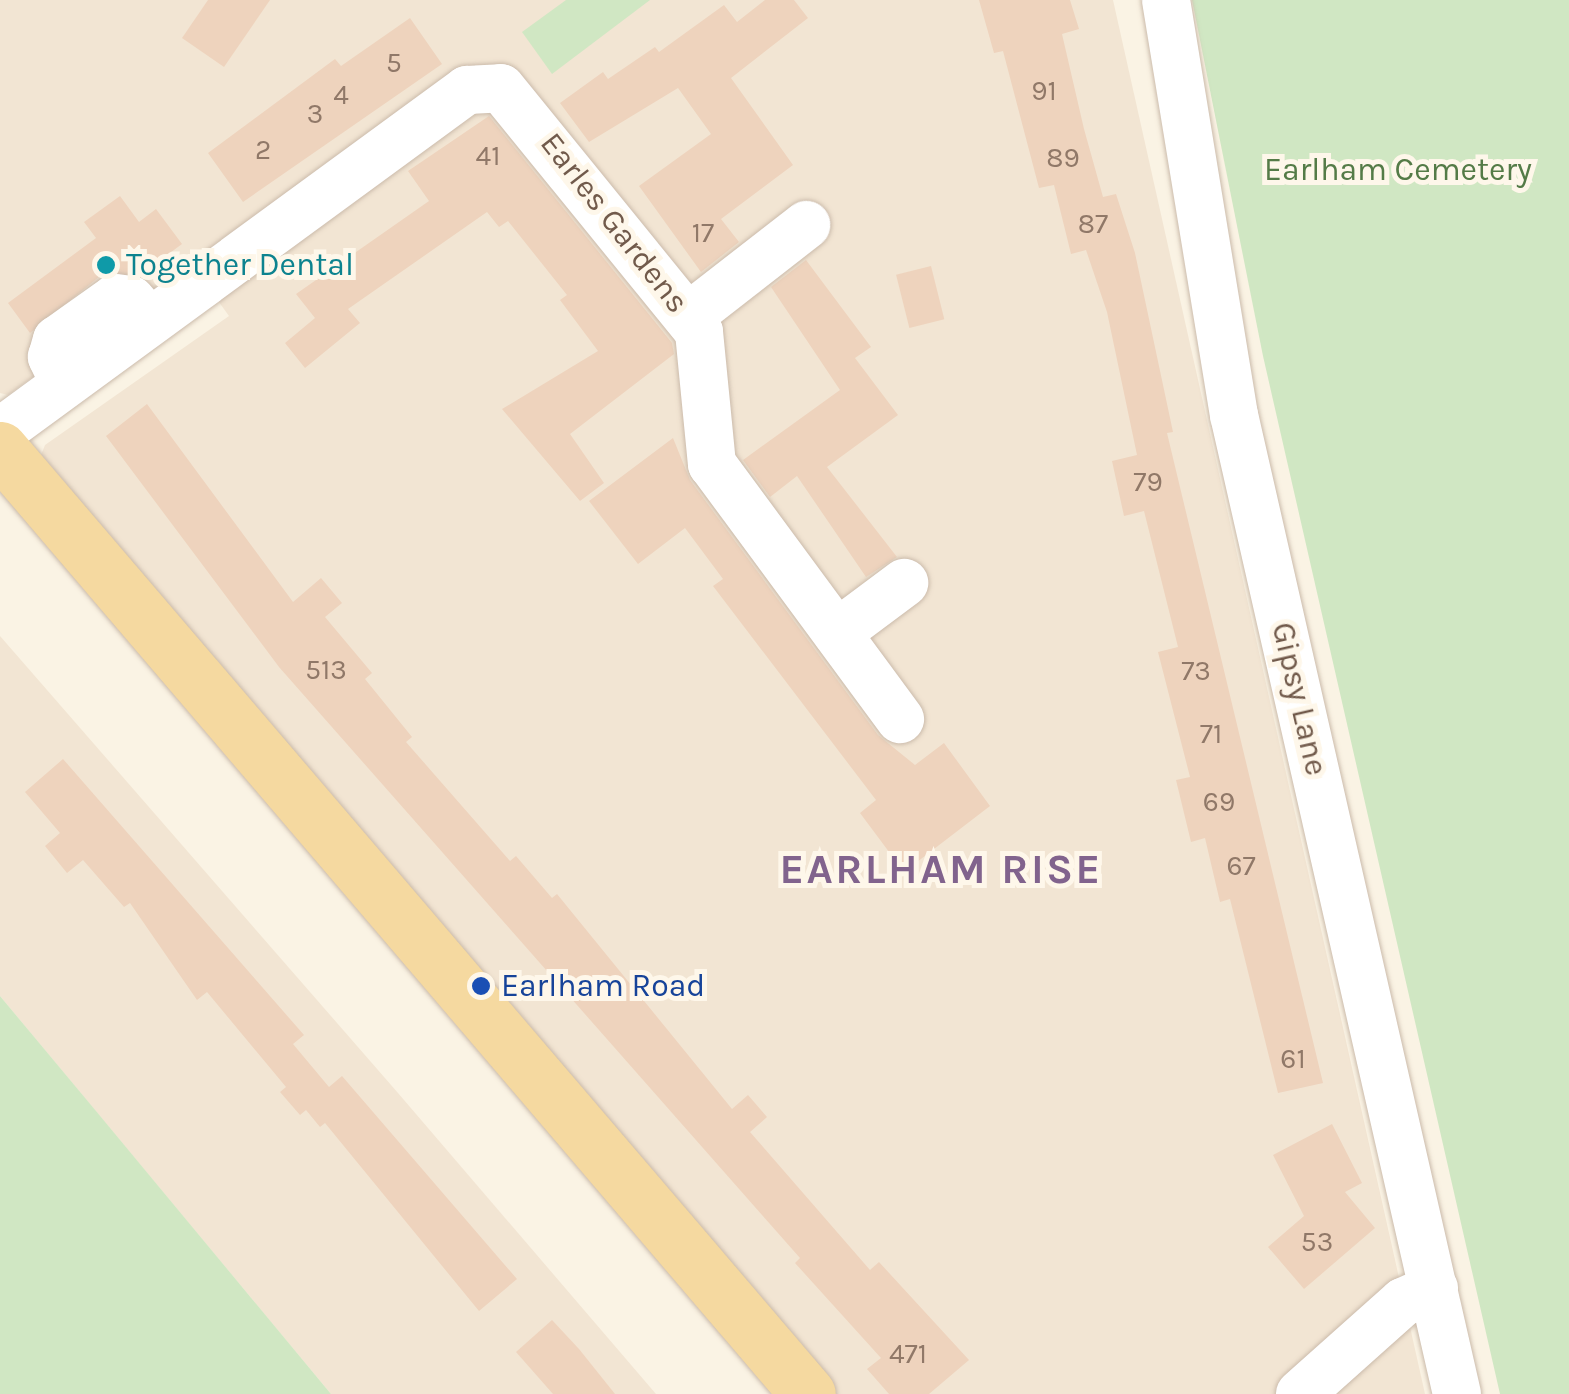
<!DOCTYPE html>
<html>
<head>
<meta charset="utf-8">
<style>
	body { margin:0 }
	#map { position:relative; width:1569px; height:1394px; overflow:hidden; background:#faf3e4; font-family:Karla,sans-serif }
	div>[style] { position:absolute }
	.residential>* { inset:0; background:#f2e5d3 }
	.green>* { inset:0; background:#d0e7c3 }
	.building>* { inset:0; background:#eed3bd; transform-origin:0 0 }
	.roads { filter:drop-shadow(0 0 2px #cbbbab) drop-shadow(0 0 2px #cbbbab) }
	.minor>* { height:48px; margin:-24px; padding:0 24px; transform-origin:24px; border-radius:24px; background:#fff }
	.major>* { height:55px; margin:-27.5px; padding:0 27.5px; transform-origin:27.5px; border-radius:27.5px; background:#f5d9a0 }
	.dots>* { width:28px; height:28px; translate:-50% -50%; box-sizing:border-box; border:5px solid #fef7ea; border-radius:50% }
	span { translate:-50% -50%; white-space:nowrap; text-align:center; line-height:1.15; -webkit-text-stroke:10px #fef7ea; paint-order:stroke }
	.number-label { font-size:28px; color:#907868 }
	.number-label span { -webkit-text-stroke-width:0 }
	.park-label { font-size:32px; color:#547b47 }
	.street-label { font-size:32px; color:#715a4b }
	.culture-label { font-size:32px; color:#0d838f }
	.left { translate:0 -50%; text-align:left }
	.transit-label { font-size:32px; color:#164399 }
	.district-label { font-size:42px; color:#81638d; font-weight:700; letter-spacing:2.5px }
</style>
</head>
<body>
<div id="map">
	<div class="residential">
		<div style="clip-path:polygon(0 0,1113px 0,1425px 1394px,836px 1394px,36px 468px,45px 445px,229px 316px,190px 262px,8px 395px,0 393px)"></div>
		<div style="clip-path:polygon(0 636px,398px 1093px,656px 1394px,331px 1394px,0 996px)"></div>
	</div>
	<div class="green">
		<div style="clip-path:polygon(566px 0,650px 0,552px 74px,522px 32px)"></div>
		<div style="clip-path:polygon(1192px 0,1569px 0,1569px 1394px,1500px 1394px,1263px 356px)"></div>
		<div style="clip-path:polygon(0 996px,96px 1111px,331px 1394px,0 1394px)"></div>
	</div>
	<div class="building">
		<div style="clip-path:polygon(208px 0,270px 0,224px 67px,182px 38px)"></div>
		<div style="clip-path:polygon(765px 0,794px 0,808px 18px,731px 78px,793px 165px,721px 219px,739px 242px,701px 272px,639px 186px,711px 134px,678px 88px,589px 142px,560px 103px,603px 72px,608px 79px,655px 47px,659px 52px,724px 5px,737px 22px)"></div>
		<div style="clip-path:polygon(979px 0,1070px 0,1079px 29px,1062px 34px,1084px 129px,1103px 197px,1116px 194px,1135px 253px,1173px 432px,1167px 433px,1323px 1083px,1278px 1093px,1230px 899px,1220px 902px,1205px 838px,1191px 842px,1176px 780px,1190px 777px,1158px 652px,1178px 647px,1144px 511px,1124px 516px,1112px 461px,1137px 455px,1107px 312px,1086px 250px,1071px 254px,1054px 185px,1039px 188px,1003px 51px,994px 53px)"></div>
		<div style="clip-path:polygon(410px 18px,442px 64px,243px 202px,208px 153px,335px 59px,341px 66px)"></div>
		<div style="clip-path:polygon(489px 116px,672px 343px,674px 354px,570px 434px,604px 483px,580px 501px,502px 409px,598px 351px,560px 300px,567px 295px,508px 221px,499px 227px,487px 212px,348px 309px,360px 323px,305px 368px,285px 343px,315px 318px,296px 294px,429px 201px,408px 171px)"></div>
		<div style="clip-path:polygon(120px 196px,139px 222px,156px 209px,182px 244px,140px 275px,100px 276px,30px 333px,8px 303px,96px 238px,84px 222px)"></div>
		<div style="clip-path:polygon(806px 260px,871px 347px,855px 358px,898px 415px,827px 467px,897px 557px,866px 577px,797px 476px,770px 497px,743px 460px,840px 390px,771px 287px)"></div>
		<div style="left:931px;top:266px;width:55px;height:36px;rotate:76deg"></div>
		<div style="clip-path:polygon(147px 404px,293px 602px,321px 578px,342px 603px,325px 617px,372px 673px,365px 679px,412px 737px,406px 742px,510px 861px,516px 856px,552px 898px,557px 894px,732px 1109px,748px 1095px,767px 1117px,750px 1132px,870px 1270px,879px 1262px,969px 1360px,929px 1394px,889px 1394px,867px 1369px,881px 1358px,795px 1263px,800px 1258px,279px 667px,106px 436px)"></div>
		<div style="clip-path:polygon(673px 438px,690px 480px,878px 735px,915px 765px,944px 743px,990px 806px,904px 872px,860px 813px,876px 800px,713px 586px,723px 579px,685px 528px,638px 564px,589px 501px)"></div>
		<div style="clip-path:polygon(63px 759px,304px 1035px,293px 1044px,329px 1087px,342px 1076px,517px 1279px,479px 1311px,325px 1123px,320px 1127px,306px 1110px,300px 1115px,280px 1092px,286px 1087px,207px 992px,197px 1000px,130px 903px,124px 907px,83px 860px,67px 873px,45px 846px,60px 833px,25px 792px)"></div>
		<div style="clip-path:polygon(1332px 1124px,1362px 1183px,1345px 1192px,1375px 1228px,1304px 1289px,1268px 1247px,1304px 1216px,1273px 1155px)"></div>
		<div style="clip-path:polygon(552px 1320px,579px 1349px,615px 1394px,553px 1394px,516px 1352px)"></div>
	</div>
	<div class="roads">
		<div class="minor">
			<div style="left:1166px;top:0;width:421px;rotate:80.7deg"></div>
			<div style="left:1234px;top:415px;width:1004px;rotate:77.17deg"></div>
			<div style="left:688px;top:317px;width:150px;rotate:-37.9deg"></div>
			<div style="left:64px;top:382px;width:28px;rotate:-116deg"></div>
			<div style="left:52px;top:357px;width:18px;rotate:-74deg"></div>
			<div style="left:57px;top:340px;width:72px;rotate:-35.4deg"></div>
			<div style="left:116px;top:298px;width:15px;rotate:8deg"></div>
			<div style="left:131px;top:300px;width:28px;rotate:49deg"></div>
			<div style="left:0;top:432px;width:579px;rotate:-36.22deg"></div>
			<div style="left:467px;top:90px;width:34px;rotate:-3deg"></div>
			<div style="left:501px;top:88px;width:314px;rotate:50.9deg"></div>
			<div style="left:699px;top:332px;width:133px;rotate:84.4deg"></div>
			<div style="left:712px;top:464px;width:317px;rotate:53.6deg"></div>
			<div style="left:837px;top:633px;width:84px;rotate:-36.7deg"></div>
			<div style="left:1300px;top:1394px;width:138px;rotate:-41.8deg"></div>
			<div style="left:1403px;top:1302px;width:34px;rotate:-24deg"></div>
		</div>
		<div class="major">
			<div style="left:0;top:449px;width:1243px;rotate:49.47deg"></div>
		</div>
	</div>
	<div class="dots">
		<div style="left:106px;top:265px;background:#0f9aa8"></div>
		<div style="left:481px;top:986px;background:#1a4fb4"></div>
	</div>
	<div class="number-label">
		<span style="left:394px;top:63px">5</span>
		<span style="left:1044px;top:91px">91</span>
		<span style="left:341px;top:95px">4</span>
		<span style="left:315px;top:114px">3</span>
		<span style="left:263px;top:150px">2</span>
		<span style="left:488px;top:156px">41</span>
		<span style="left:1063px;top:158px">89</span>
		<span style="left:1093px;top:224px">87</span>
		<span style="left:703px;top:233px">17</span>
		<span style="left:1148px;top:482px">79</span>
		<span style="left:326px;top:670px">513</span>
		<span style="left:1196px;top:671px">73</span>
		<span style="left:1211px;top:734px">71</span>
		<span style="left:1219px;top:802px">69</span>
		<span style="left:1241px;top:866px">67</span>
		<span style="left:1293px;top:1059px">61</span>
		<span style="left:1317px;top:1242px">53</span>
		<span style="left:908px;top:1354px">471</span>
	</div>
	<div class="park-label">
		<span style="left:1398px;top:170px">Earlham Cemetery</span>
	</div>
	<div class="street-label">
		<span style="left:614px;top:223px;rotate:52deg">Earles Gardens</span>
		<span style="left:1299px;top:699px;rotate:77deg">Gipsy Lane</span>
	</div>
	<div class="culture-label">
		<span class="left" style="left:126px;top:265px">Together Dental</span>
	</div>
	<div class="transit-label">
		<span class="left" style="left:501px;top:986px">Earlham Road</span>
	</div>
	<div class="district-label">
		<span style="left:941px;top:869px">EARLHAM RISE</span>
	</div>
</div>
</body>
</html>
